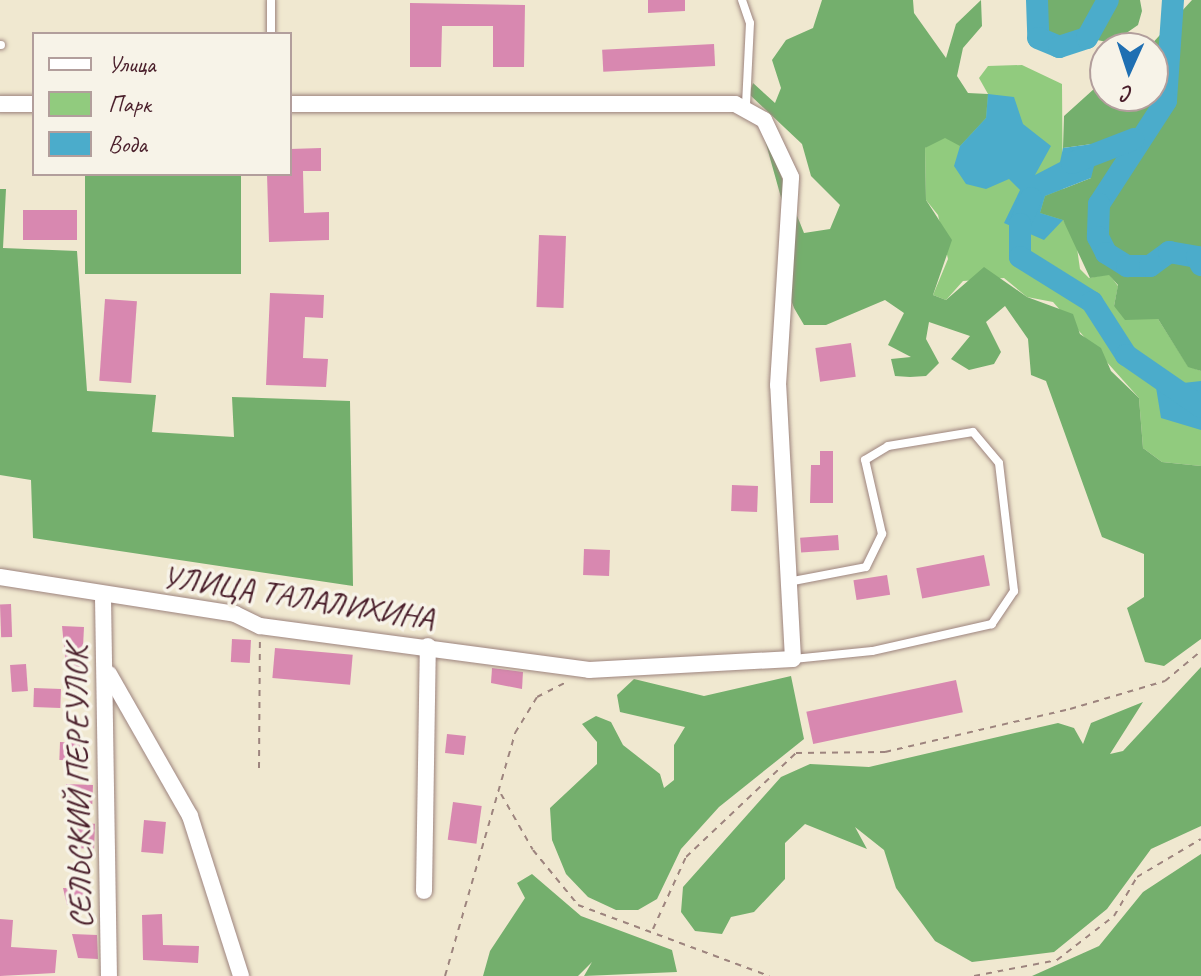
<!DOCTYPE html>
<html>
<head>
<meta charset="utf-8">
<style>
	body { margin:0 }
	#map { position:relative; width:1201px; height:976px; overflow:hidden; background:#f0e8d0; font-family:Caveat,sans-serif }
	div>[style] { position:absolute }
	.green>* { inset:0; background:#91cb7e }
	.forest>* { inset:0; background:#74af6d; transform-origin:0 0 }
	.water>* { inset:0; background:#4baccb }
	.river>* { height:22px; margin:-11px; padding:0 11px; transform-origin:11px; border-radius:11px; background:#4baccb }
	.building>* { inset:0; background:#d888b0; transform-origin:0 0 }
	.path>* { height:2px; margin-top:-1px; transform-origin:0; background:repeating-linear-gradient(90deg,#9d847e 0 6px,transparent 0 12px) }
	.roads { filter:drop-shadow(0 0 2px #9d847e) drop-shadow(0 0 2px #9d847e) }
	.service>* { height:8px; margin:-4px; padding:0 4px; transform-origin:4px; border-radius:4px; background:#fff }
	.minor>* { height:16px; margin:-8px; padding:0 8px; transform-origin:8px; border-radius:8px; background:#fff }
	span { translate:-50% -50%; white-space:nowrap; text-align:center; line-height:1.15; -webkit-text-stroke:7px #f7f3e8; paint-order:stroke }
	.street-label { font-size:32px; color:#4a1f2b }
	.legend { position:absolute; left:32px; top:32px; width:260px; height:144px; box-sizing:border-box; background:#f7f3e8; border:2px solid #b29e9c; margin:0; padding:10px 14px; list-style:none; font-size:24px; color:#4a1f2b }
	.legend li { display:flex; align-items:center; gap:16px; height:40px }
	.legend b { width:40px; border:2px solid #b29e9c }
	.north { position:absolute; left:1089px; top:32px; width:80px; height:80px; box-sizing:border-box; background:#f7f3e8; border:2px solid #b29e9c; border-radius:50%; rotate:183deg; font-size:22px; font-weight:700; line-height:32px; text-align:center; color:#4a1f2b }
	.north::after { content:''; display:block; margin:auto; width:28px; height:36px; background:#1f6fb2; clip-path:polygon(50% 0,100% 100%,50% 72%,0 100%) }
</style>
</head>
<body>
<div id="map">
	<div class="green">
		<div style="clip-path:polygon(1022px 65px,1062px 84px,1063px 220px,1076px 241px,1080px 269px,1089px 278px,1109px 274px,1118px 286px,1114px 306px,1158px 319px,1188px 366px,1201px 371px,1201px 466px,1162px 462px,1143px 448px,1139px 398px,1053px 302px,1027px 297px,1004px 278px,963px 281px,946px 300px,933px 295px,948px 259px,938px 215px,926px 200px,925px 148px,988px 94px,979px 78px,988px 66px)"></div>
	</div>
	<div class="forest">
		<div style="clip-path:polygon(822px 0,913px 0,914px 13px,946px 58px,956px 24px,981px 0,982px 26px,963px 48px,957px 76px,968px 93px,988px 94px,986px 118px,960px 146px,945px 138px,925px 148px,926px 200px,952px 240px,933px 295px,946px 300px,984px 267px,1027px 297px,1073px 314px,1080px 334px,1101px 348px,1111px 371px,1139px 398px,1143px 448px,1162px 462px,1201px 466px,1201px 639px,1164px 666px,1145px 662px,1127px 608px,1144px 597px,1144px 554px,1102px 537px,1046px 381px,1031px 375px,1028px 339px,1005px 306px,986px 322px,1001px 352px,994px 364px,969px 370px,951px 359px,970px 336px,929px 322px,926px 339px,939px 363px,926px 376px,910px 377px,895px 376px,891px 359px,911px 357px,888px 345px,904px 313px,885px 300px,826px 325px,804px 325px,794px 308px,786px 286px,782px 201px,761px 126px,804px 233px,830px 229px,840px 205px,811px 176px,802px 144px,749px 94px,753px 83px,775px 103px,781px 88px,772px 60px,786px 40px,813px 28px)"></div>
		<div style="clip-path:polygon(1037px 0,1140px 0,1142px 11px,1138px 25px,1112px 43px,1087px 38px,1059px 47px,1038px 38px)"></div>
		<div style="clip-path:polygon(1192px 0,1201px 0,1201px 371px,1188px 367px,1158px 319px,1125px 320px,1114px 306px,1118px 285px,1109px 275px,1090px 278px,1063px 220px,1040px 213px,1045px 196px,1091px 178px,1092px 144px,1063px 148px,1064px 116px,1105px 79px,1105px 96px,1153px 96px,1148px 48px)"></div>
		<div style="left:85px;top:174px;width:156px;height:100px"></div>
		<div style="clip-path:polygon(0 189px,6px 189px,3px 248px,77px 251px,87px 391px,156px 395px,152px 432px,234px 437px,232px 397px,350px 401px,353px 586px,33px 538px,31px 480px,0 475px)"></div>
		<div style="clip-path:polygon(1201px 667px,1201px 826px,1151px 849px,1107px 909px,1054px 952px,972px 962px,935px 941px,896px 888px,884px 850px,855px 827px,867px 849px,805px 824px,785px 843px,785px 879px,754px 912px,731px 917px,722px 934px,695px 931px,681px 912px,683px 887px,781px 777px,810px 764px,869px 767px,1058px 723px,1074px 728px,1083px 744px,1091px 723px,1143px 702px,1110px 754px,1123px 751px)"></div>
		<div style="clip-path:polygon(791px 676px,804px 739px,719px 807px,681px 849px,657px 899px,638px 910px,616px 910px,588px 897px,566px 874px,552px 840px,550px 808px,597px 764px,597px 742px,582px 724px,596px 716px,611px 722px,623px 745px,660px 774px,664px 788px,674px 780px,674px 745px,685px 727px,620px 712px,617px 695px,634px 679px,704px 696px)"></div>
		<div style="clip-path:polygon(1201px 854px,1201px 976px,1032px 976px,1099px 946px,1143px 892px)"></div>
		<div style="clip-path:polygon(532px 874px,581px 916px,672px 950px,677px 972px,584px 976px,592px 962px,578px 976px,483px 976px,490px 951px,525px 898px,517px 883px)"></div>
	</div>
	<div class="water">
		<div style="clip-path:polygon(988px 94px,1014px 97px,1023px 124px,1051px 146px,1035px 175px,1060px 162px,1063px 148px,1092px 144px,1098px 151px,1091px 178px,1045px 196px,1040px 213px,1063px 220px,1044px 240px,1004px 223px,1020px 190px,1009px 179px,986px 189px,966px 184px,954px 166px,960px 146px,986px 118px)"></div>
		<div style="clip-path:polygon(1153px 369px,1183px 383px,1201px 381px,1201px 430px,1161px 418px)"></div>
	</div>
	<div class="river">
		<div style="left:1037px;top:0;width:38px;rotate:88deg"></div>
		<div style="left:1038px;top:38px;width:23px;rotate:23deg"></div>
		<div style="left:1059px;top:47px;width:29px;rotate:-18deg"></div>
		<div style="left:1087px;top:38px;width:43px;rotate:-61.1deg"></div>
		<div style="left:1173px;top:0;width:101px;rotate:94deg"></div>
		<div style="left:1166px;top:101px;width:123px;rotate:123deg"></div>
		<div style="left:1099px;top:204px;width:33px;rotate:92deg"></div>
		<div style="left:1098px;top:237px;width:18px;rotate:63deg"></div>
		<div style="left:1106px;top:253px;width:25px;rotate:32deg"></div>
		<div style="left:1127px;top:266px;width:23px"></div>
		<div style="left:1150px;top:266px;width:24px;rotate:-36deg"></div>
		<div style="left:1169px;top:252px;width:28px;rotate:10deg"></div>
		<div style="left:1197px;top:257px;width:9px;rotate:63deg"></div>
		<div style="left:1072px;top:163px;width:66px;rotate:-21.2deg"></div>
		<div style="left:1031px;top:198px;width:28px;rotate:113deg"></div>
		<div style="left:1020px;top:224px;width:33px;rotate:90deg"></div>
		<div style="left:1020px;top:257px;width:85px;rotate:32deg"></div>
		<div style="left:1092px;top:302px;width:63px;rotate:57.3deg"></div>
		<div style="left:1126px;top:355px;width:91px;rotate:34.7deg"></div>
	</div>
	<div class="building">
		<div style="clip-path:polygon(648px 0,685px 0,685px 11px,648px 13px)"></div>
		<div style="clip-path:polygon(410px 3px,525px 5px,524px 67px,493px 67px,493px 26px,442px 26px,441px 67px,410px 67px)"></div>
		<div style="left:714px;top:44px;width:22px;height:112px;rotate:87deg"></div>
		<div style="clip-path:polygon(321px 148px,321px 171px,303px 171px,304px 213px,329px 212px,329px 240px,269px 242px,267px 174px,290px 174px,290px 149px)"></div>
		<div style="left:23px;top:210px;width:54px;height:30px"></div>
		<div style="left:539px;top:235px;width:27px;height:72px;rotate:2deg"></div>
		<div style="clip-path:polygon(270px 293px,324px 295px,323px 318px,305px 317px,303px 358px,328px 359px,326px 387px,266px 385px)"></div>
		<div style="left:105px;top:299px;width:32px;height:82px;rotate:4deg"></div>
		<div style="left:851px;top:343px;width:34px;height:36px;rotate:82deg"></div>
		<div style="clip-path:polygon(820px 451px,833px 451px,833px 503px,810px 503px,811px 465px,820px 465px)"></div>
		<div style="left:732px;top:485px;width:26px;height:26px;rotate:2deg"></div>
		<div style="left:838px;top:535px;width:15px;height:38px;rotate:86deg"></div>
		<div style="left:584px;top:549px;width:26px;height:26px;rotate:2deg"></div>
		<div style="left:984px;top:555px;width:31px;height:69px;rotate:79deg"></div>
		<div style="left:887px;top:575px;width:20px;height:34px;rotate:81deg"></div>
		<div style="left:11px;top:604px;width:33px;height:11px;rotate:88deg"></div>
		<div style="clip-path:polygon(62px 626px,84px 627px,82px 667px,66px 666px)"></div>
		<div style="left:232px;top:639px;width:19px;height:23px;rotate:3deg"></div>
		<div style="left:275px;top:648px;width:78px;height:30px;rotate:5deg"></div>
		<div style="left:26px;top:664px;width:27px;height:16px;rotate:86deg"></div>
		<div style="clip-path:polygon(492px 668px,523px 672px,522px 689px,491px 683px)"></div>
		<div style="left:956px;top:680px;width:33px;height:153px;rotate:78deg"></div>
		<div style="left:34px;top:688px;width:27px;height:19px;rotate:2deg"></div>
		<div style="left:447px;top:734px;width:19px;height:19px;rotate:6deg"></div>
		<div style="left:60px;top:742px;width:27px;height:18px;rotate:2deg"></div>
		<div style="left:66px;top:784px;width:27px;height:19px;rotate:2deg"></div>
		<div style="left:453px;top:802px;width:29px;height:38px;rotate:8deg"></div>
		<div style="left:144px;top:820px;width:22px;height:32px;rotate:5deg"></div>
		<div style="left:71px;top:823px;width:24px;height:25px;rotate:2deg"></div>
		<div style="clip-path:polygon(63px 888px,90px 889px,89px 906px,67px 905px)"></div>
		<div style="clip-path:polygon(162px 914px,163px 945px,199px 946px,198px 963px,143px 960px,142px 915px)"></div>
		<div style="clip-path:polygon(0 919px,13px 920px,11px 947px,57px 950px,55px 973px,0 976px)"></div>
		<div style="clip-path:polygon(72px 934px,97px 935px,98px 959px,78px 958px)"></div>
	</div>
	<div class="path">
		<div style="left:259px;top:768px;width:129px;rotate:-89.6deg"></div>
		<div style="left:501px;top:794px;width:64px;rotate:60.3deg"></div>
		<div style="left:533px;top:850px;width:71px;rotate:50.7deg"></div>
		<div style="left:578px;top:905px;width:204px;rotate:20.4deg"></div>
		<div style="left:653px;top:929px;width:79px;rotate:-65.4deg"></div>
		<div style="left:686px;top:857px;width:151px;rotate:-43.4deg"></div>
		<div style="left:796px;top:753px;width:89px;rotate:-0.6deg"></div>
		<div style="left:885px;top:752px;width:190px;rotate:-13.1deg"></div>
		<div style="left:1070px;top:709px;width:99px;rotate:-16.4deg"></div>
		<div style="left:1165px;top:681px;width:47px;rotate:-39.8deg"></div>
		<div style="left:445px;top:976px;width:253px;rotate:-73.9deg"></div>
		<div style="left:515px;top:733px;width:42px;rotate:-58.6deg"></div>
		<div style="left:537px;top:697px;width:34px;rotate:-27deg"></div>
		<div style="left:974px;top:976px;width:85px;rotate:-10.9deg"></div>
		<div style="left:1057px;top:960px;width:72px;rotate:-37.7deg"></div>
		<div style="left:1114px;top:916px;width:45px;rotate:-59.5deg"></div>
		<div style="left:1137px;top:877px;width:74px;rotate:-30.7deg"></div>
	</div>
	<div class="roads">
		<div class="service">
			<div style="left:271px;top:0;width:34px;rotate:90deg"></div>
			<div style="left:742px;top:0;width:24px;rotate:71deg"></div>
			<div style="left:750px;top:23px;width:83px;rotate:92.8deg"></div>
			<div style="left:0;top:45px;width:1px"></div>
			<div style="left:788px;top:582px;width:79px;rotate:-10.9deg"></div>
			<div style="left:866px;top:567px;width:37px;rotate:-64deg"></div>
			<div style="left:882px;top:534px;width:76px;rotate:-102.9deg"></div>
			<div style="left:865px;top:460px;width:27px;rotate:-31deg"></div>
			<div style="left:888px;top:446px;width:86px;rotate:-9.4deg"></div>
			<div style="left:973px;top:432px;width:40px;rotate:50deg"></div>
			<div style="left:999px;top:463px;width:129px;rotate:83.3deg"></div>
			<div style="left:1014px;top:591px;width:40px;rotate:124deg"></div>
			<div style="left:992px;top:624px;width:123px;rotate:167.3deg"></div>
			<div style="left:872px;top:651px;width:79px;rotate:174.2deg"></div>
		</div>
		<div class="minor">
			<div style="left:0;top:104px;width:34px"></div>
			<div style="left:0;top:577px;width:238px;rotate:8.9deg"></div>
			<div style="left:235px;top:614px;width:28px;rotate:26deg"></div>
			<div style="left:260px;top:626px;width:332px;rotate:7.6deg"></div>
			<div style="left:589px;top:670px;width:204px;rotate:-3.1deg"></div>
			<div style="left:793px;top:659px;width:274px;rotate:-93.1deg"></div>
			<div style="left:778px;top:385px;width:208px;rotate:-86.4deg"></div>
			<div style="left:791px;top:177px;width:63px;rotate:-115.3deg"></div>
			<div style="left:764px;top:120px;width:33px;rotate:-151deg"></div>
			<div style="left:735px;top:104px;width:445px;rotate:180deg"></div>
			<div style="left:103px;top:597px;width:379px;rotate:89.1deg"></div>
			<div style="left:109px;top:674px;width:163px;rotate:60.3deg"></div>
			<div style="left:190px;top:816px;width:168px;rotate:72.3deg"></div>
			<div style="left:424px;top:891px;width:245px;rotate:-89.1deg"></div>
		</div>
	</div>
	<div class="street-label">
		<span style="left:298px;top:598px;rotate:9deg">УЛИЦА ТАЛАЛИХИНА</span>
		<span style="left:79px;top:787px;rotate:-91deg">СЕЛЬСКИЙ ПЕРЕУЛОК</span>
	</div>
	<ul class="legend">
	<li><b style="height:10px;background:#fff"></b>Улица</li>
	<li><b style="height:22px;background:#91cb7e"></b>Парк</li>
	<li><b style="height:22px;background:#4baccb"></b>Вода</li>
	</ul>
	<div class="north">С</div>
</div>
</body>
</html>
